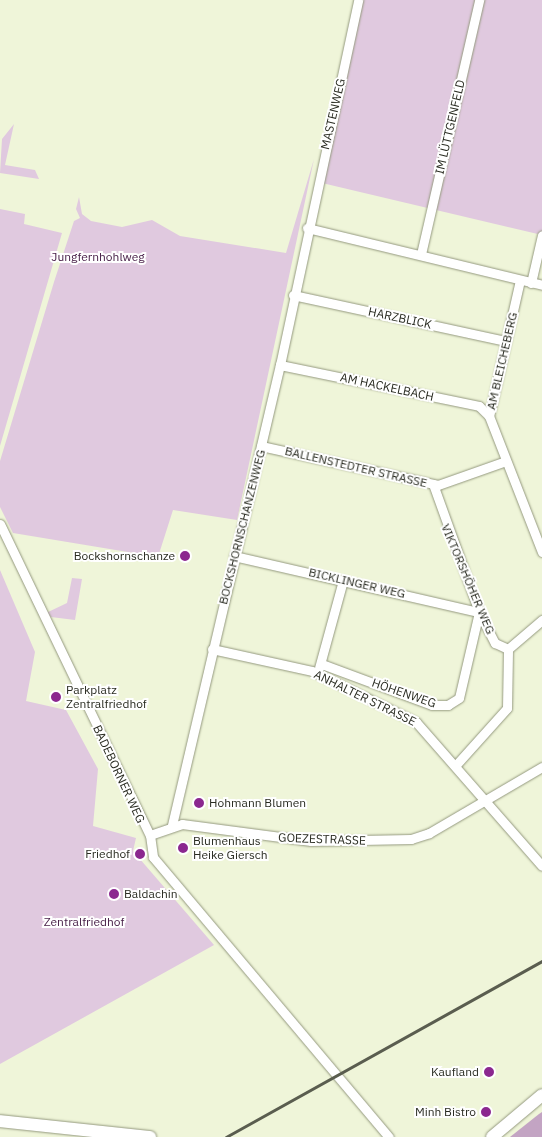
<!DOCTYPE html>
<html>
<head>
<meta charset="utf-8">
<style>
	body { margin:0 }
	#map { position:relative; width:542px; height:1137px; overflow:hidden; background:#eff5d9; font-family:"IBM Plex Sans",sans-serif }
	div>[style] { position:absolute }
	.green>* { inset:0; background:#e0c9df }
	.forest>* { inset:0; background:#c3a4c3 }
	.roads { filter:drop-shadow(0 0 1px #94997f) drop-shadow(0 0 1px #94997f) }
	.street>* { height:9px; margin:-4.5px; padding:0 4.5px; transform-origin:4.5px; border-radius:4.5px; background:#fff }
	.secondary>* { height:12px; margin:-6px; padding:0 6px; transform-origin:6px; border-radius:6px; background:#fff }
	.rail>* { height:2.5px; margin:-1.25px; padding:0 1.25px; transform-origin:1.25px; border-radius:1.25px; background:#5a5d4f }
	.dots>* { width:14px; height:14px; translate:-50% -50%; box-sizing:border-box; border:2px solid #fff; border-radius:50% }
	span { translate:-50% -50%; white-space:nowrap; text-align:center; line-height:1.15; -webkit-text-stroke:4px #fff; paint-order:stroke }
	.street-label { font-size:12px; color:#292b21 }
	.park-label { font-size:12px; color:#492149 }
	.poi-label { font-size:12px; color:#292b21 }
	.right { translate:-100% -50%; text-align:right }
	.left { translate:0 -50%; text-align:left }
</style>
</head>
<body>
<div id="map">
	<div class="green">
		<div style="clip-path:polygon(363px 0,542px 0,542px 235px,322px 183px)"></div>
		<div style="clip-path:polygon(14px 124px,5px 165px,35px 170px,39px 179px,0 173px,2px 139px)"></div>
		<div style="clip-path:polygon(314px 159px,237px 520px,173px 510px,158px 557px,13px 533px,0 507px,0 461px,54px 282px,74px 221px,80px 218px,76px 209px,79px 197px,82px 214px,91px 221px,122px 227px,152px 220px,180px 236px,286px 253px)"></div>
		<div style="clip-path:polygon(0 209px,25px 214px,24px 224px,62px 233px,0 446px)"></div>
		<div style="clip-path:polygon(0 570px,35px 652px,26px 701px,66px 710px,98px 769px,93px 826px,136px 838px,133px 851px,214px 945px,0 1064px)"></div>
		<div style="clip-path:polygon(72px 578px,82px 579px,75px 620px,51px 617px,46px 613px,67px 603px)"></div>
	</div>
	<div class="forest">
		<div style="clip-path:polygon(542px 1112px,542px 1137px,510px 1137px,539px 1114px)"></div>
	</div>
	<div class="roads">
		<div class="street">
			<div style="left:307px;top:228px;width:242px;rotate:13.6deg"></div>
			<div style="left:421px;top:254px;width:261px;rotate:-77.1deg"></div>
			<div style="left:520px;top:280px;width:139px;rotate:102.8deg"></div>
			<div style="left:489px;top:416px;width:146px;rotate:68.7deg"></div>
			<div style="left:531px;top:283px;width:49px;rotate:-77.1deg"></div>
			<div style="left:293px;top:295px;width:218px;rotate:12.2deg"></div>
			<div style="left:280px;top:365px;width:203px;rotate:11.6deg"></div>
			<div style="left:479px;top:406px;width:14px;rotate:45deg"></div>
			<div style="left:261px;top:446px;width:181px;rotate:12.4deg"></div>
			<div style="left:438px;top:485px;width:72px;rotate:-19.4deg"></div>
			<div style="left:433px;top:484px;width:136px;rotate:70.2deg"></div>
			<div style="left:479px;top:612px;width:35px;rotate:63deg"></div>
			<div style="left:495px;top:643px;width:14px;rotate:25deg"></div>
			<div style="left:0;top:524px;width:345px;rotate:64.3deg"></div>
			<div style="left:150px;top:835px;width:22px;rotate:82deg"></div>
			<div style="left:153px;top:857px;width:366px;rotate:49.9deg"></div>
			<div style="left:234px;top:556px;width:251px;rotate:12.9deg"></div>
			<div style="left:479px;top:612px;width:88px;rotate:103.1deg"></div>
			<div style="left:459px;top:698px;width:13px;rotate:148deg"></div>
			<div style="left:448px;top:705px;width:16px;rotate:180deg"></div>
			<div style="left:432px;top:705px;width:117px;rotate:-159.6deg"></div>
			<div style="left:212px;top:649px;width:102px;rotate:12.4deg"></div>
			<div style="left:312px;top:671px;width:116px;rotate:26.1deg"></div>
			<div style="left:416px;top:722px;width:191px;rotate:48.8deg"></div>
			<div style="left:508px;top:649px;width:45px;rotate:-40.5deg"></div>
			<div style="left:319px;top:668px;width:91px;rotate:-74.7deg"></div>
			<div style="left:455px;top:766px;width:78px;rotate:-48.1deg"></div>
			<div style="left:507px;top:708px;width:59px;rotate:-89deg"></div>
			<div style="left:172px;top:825px;width:473px;rotate:-76.8deg"></div>
			<div style="left:280px;top:365px;width:373px;rotate:-77.9deg"></div>
			<div style="left:150px;top:835px;width:34px;rotate:-19deg"></div>
			<div style="left:182px;top:824px;width:130px;rotate:7.5deg"></div>
			<div style="left:311px;top:841px;width:100px;rotate:-1.1deg"></div>
			<div style="left:411px;top:839px;width:19px;rotate:-18deg"></div>
			<div style="left:429px;top:833px;width:131px;rotate:-30.3deg"></div>
		</div>
		<div class="secondary">
			<div style="left:0;top:1121px;width:151px;rotate:6.1deg"></div>
			<div style="left:492px;top:1137px;width:65px;rotate:-40deg"></div>
		</div>
	</div>
	<div class="rail">
		<div style="left:226px;top:1137px;width:362px;rotate:-29.1deg"></div>
	</div>
	<div class="dots">
		<div style="left:185px;top:556px;background:#8b278f"></div>
		<div style="left:56px;top:697px;background:#8b278f"></div>
		<div style="left:199px;top:803px;background:#8b278f"></div>
		<div style="left:183px;top:848px;background:#8b278f"></div>
		<div style="left:140px;top:854px;background:#8b278f"></div>
		<div style="left:114px;top:894px;background:#8b278f"></div>
		<div style="left:489px;top:1072px;background:#8b278f"></div>
		<div style="left:486px;top:1112px;background:#8b278f"></div>
	</div>
	<div class="street-label">
		<span style="left:333px;top:114px;rotate:-77deg">MASTENWEG</span>
		<span style="left:450px;top:127px;rotate:-77deg">IM LÜTTGENFELD</span>
		<span style="left:400px;top:318px;rotate:12deg">HARZBLICK</span>
		<span style="left:502px;top:361px;rotate:-77deg">AM BLEICHEBERG</span>
		<span style="left:387px;top:387px;rotate:12deg">AM HACKELBACH</span>
		<span style="left:356px;top:467px;rotate:13deg">BALLENSTEDTER STRASSE</span>
		<span style="left:242px;top:527px;rotate:-76deg">BOCKSHORNSCHANZENWEG</span>
		<span style="left:468px;top:579px;rotate:67deg">VIKTORSHÖHER WEG</span>
		<span style="left:357px;top:583px;rotate:13deg">BICKLINGER WEG</span>
		<span style="left:404px;top:693px;rotate:19deg">HÖHENWEG</span>
		<span style="left:365px;top:698px;rotate:26deg">ANHALTER STRASSE</span>
		<span style="left:119px;top:774px;rotate:65deg">BADEBORNER WEG</span>
		<span style="left:322px;top:839px;rotate:2deg">GOEZESTRASSE</span>
	</div>
	<div class="park-label">
		<span style="left:98px;top:257px">Jungfernhohlweg</span>
		<span style="left:84px;top:922px">Zentralfriedhof</span>
	</div>
	<div class="poi-label">
		<span class="right" style="left:175px;top:556px">Bockshornschanze</span>
		<span class="left" style="left:66px;top:697px">Parkplatz<br>Zentralfriedhof</span>
		<span class="left" style="left:209px;top:803px">Hohmann Blumen</span>
		<span class="left" style="left:193px;top:848px">Blumenhaus<br>Heike Giersch</span>
		<span class="right" style="left:130px;top:854px">Friedhof</span>
		<span class="left" style="left:124px;top:894px">Baldachin</span>
		<span class="right" style="left:479px;top:1072px">Kaufland</span>
		<span class="right" style="left:476px;top:1112px">Minh Bistro</span>
	</div>
</div>
</body>
</html>
